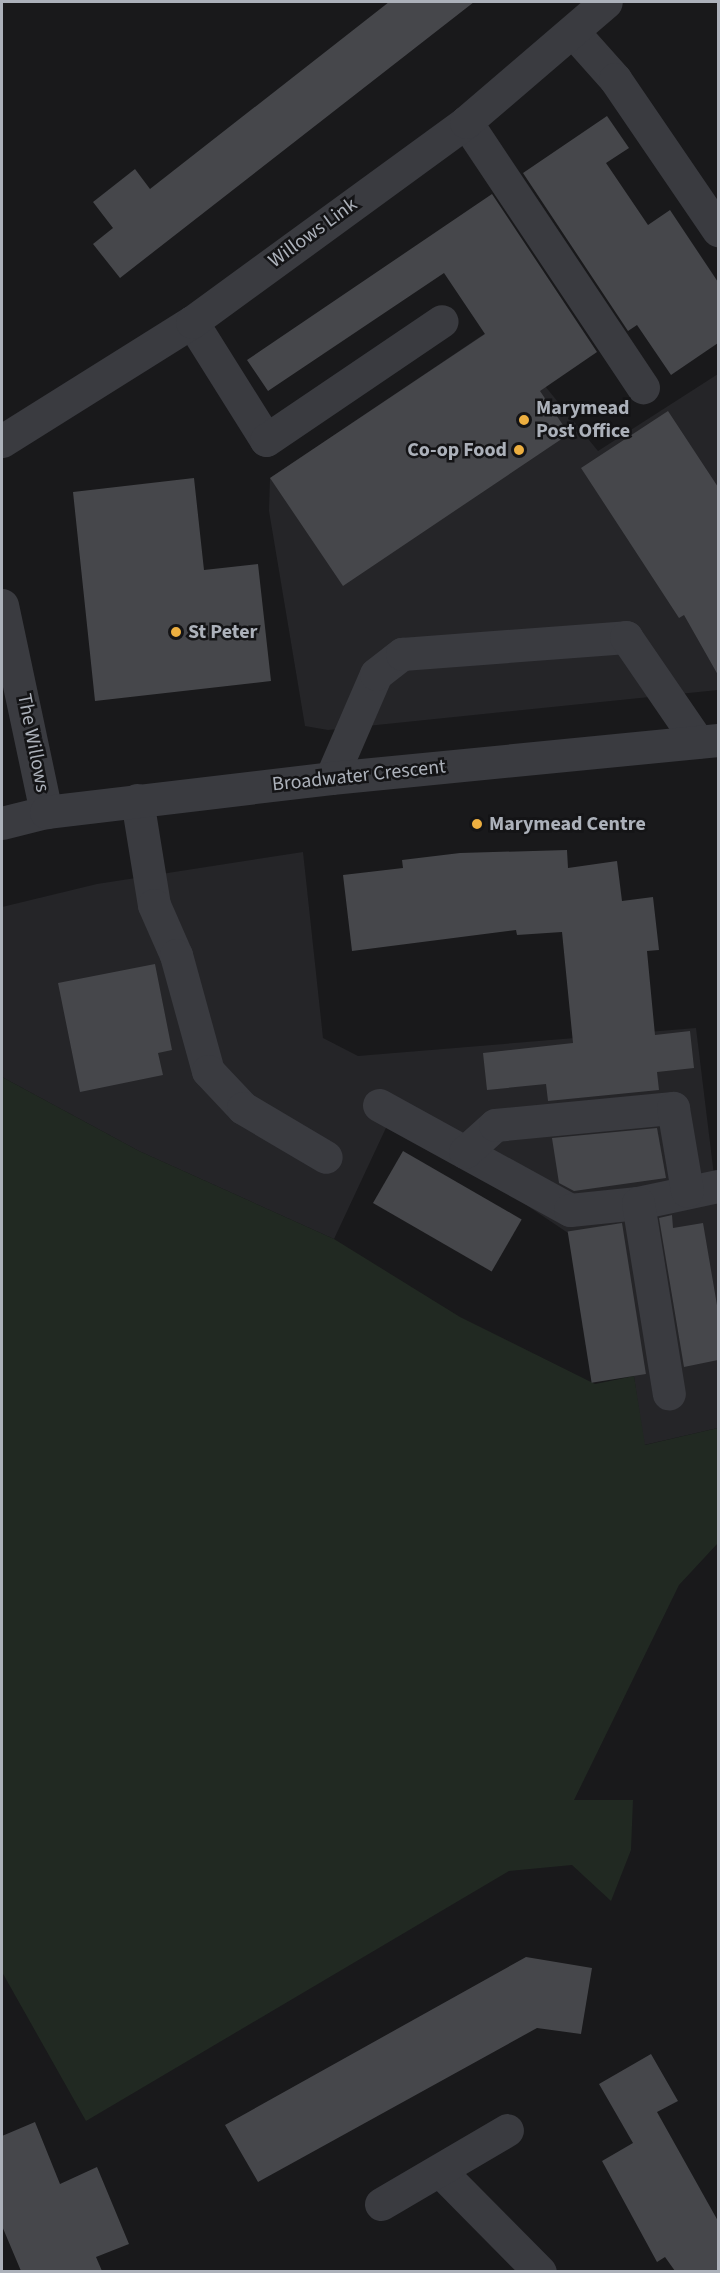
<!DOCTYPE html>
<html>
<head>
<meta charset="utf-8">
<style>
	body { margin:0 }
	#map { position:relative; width:720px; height:2273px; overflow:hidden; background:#19191b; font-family:"Source Sans 3",sans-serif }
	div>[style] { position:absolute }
	.built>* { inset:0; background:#252528 }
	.green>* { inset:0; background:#212922 }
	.building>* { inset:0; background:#46474b; transform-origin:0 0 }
	.minor>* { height:33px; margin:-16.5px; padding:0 16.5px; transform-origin:16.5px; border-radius:16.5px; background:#3a3b40 }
	.dots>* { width:16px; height:16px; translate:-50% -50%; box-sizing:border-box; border:3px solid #141416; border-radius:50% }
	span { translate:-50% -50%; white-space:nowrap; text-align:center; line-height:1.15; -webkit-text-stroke:5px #141416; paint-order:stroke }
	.street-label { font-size:20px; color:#acb1ba }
	.poi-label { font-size:20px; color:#acb1ba; font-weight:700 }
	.left { translate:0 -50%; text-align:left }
	.right { translate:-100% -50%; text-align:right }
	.frame { position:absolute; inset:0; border:3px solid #acb1ba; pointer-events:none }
</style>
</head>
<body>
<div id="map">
	<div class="built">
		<div style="clip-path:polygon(496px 326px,598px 451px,718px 374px,718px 690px,328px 730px,305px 726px,269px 511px,270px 478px)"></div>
		<div style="clip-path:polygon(303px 852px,323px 1038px,358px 1056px,696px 1028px,718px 1208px,718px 1428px,644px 1445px,634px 1377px,568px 1233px,392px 1115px,334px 1239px,139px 1151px,2px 1077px,2px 907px,97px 884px)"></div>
	</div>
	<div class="green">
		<div style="clip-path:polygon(2px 1077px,139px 1151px,334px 1239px,460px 1317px,595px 1384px,634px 1376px,645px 1445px,718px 1428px,718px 1543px,679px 1585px,574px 1800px,633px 1800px,631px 1850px,611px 1901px,572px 1865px,509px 1871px,86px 2121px,2px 1972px)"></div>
	</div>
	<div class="building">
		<div style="clip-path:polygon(389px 2px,474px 2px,120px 278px,93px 244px,113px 228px,93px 202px,135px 169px,150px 189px)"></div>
		<div style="clip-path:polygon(607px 116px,629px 148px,606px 163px,648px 225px,670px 210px,718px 282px,718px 343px,671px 375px,637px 325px,628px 331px,523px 173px)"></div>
		<div style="clip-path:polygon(492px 194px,597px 352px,540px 391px,569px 434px,343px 586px,270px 478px,485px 334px,444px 273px,268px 391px,247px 360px)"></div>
		<div style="clip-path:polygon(668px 411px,718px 487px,718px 675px,684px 615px,679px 618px,581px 468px)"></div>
		<div style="clip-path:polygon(194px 478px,204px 570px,258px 564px,271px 681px,95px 701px,73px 492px)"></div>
		<div style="clip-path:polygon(567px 850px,568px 868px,617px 861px,622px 901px,653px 897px,659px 950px,647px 951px,655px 1035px,690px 1031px,694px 1068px,657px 1072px,659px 1090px,548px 1101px,546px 1084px,487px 1090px,483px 1053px,573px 1043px,562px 932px,517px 935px,516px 930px,352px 951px,343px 875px,403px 868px,402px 860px,460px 853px)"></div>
		<div style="clip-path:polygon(155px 964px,172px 1050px,158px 1053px,163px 1075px,80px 1092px,58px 983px)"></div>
		<div style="clip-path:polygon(657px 1128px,666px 1178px,574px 1191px,559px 1183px,552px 1138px)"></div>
		<div style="left:403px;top:1151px;width:137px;height:60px;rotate:30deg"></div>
		<div style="clip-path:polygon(672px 1215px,673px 1228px,703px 1223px,718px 1311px,718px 1360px,684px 1367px,659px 1218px)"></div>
		<div style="left:622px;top:1223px;width:153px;height:55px;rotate:81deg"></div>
		<div style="clip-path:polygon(526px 1957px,592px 1968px,581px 2034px,537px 2028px,258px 2182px,225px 2125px)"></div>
		<div style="clip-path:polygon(651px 2054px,678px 2101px,657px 2112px,718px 2221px,718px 2271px,675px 2271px,665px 2257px,657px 2262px,602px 2161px,633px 2143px,599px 2084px)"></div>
		<div style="clip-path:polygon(35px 2122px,60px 2184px,97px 2167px,129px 2244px,96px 2257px,102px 2271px,21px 2271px,2px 2226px,2px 2136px)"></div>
	</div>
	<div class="minor">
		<div style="left:574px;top:33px;width:62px;rotate:48.3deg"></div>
		<div style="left:615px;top:79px;width:183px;rotate:55.7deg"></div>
		<div style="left:466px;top:122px;width:319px;rotate:56.3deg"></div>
		<div style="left:192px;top:322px;width:139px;rotate:57.9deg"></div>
		<div style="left:266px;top:440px;width:212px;rotate:-34.1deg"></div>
		<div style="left:2px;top:441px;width:224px;rotate:-32.1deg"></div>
		<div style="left:192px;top:322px;width:339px;rotate:-36.1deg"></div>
		<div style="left:466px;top:122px;width:184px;rotate:-40.6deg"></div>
		<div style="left:2px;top:605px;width:212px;rotate:78deg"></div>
		<div style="left:331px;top:778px;width:113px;rotate:-66.6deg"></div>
		<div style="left:376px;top:674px;width:33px;rotate:-38deg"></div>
		<div style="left:402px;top:654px;width:225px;rotate:-4.3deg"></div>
		<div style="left:626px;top:637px;width:127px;rotate:55.6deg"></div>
		<div style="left:137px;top:800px;width:106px;rotate:80.8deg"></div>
		<div style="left:154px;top:905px;width:55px;rotate:66.3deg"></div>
		<div style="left:176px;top:955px;width:120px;rotate:74.6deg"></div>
		<div style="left:208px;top:1071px;width:51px;rotate:46.6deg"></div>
		<div style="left:243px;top:1108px;width:96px;rotate:30.6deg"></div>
		<div style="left:2px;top:823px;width:45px;rotate:-14deg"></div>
		<div style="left:46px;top:812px;width:287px;rotate:-6.8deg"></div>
		<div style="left:331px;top:778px;width:389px;rotate:-5.6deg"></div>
		<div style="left:379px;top:1105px;width:218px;rotate:28.8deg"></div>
		<div style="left:570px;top:1210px;width:68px;rotate:-5.9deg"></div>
		<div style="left:638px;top:1203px;width:82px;rotate:-12deg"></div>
		<div style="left:465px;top:1152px;width:40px;rotate:-42deg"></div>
		<div style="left:495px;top:1125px;width:179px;rotate:-5.5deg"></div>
		<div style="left:673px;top:1108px;width:84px;rotate:80.4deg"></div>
		<div style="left:638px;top:1203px;width:193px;rotate:80.8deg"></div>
		<div style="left:440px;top:2171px;width:142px;rotate:45.3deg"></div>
		<div style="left:381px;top:2204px;width:146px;rotate:-30.4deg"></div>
	</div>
	<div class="dots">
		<div style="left:524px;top:420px;background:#edaf40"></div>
		<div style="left:519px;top:450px;background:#edaf40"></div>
		<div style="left:176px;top:632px;background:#edaf40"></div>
		<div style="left:477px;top:824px;background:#edaf40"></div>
	</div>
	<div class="street-label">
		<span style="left:313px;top:233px;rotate:-36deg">Willows Link</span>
		<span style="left:33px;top:743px;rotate:79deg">The Willows</span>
		<span style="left:359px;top:776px;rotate:-6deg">Broadwater Crescent</span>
	</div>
	<div class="poi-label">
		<span class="left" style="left:536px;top:420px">Marymead<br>Post Office</span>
		<span class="right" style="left:507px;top:450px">Co-op Food</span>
		<span class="left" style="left:188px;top:632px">St Peter</span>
		<span class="left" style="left:489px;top:824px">Marymead Centre</span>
	</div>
	<div class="frame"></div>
</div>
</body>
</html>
